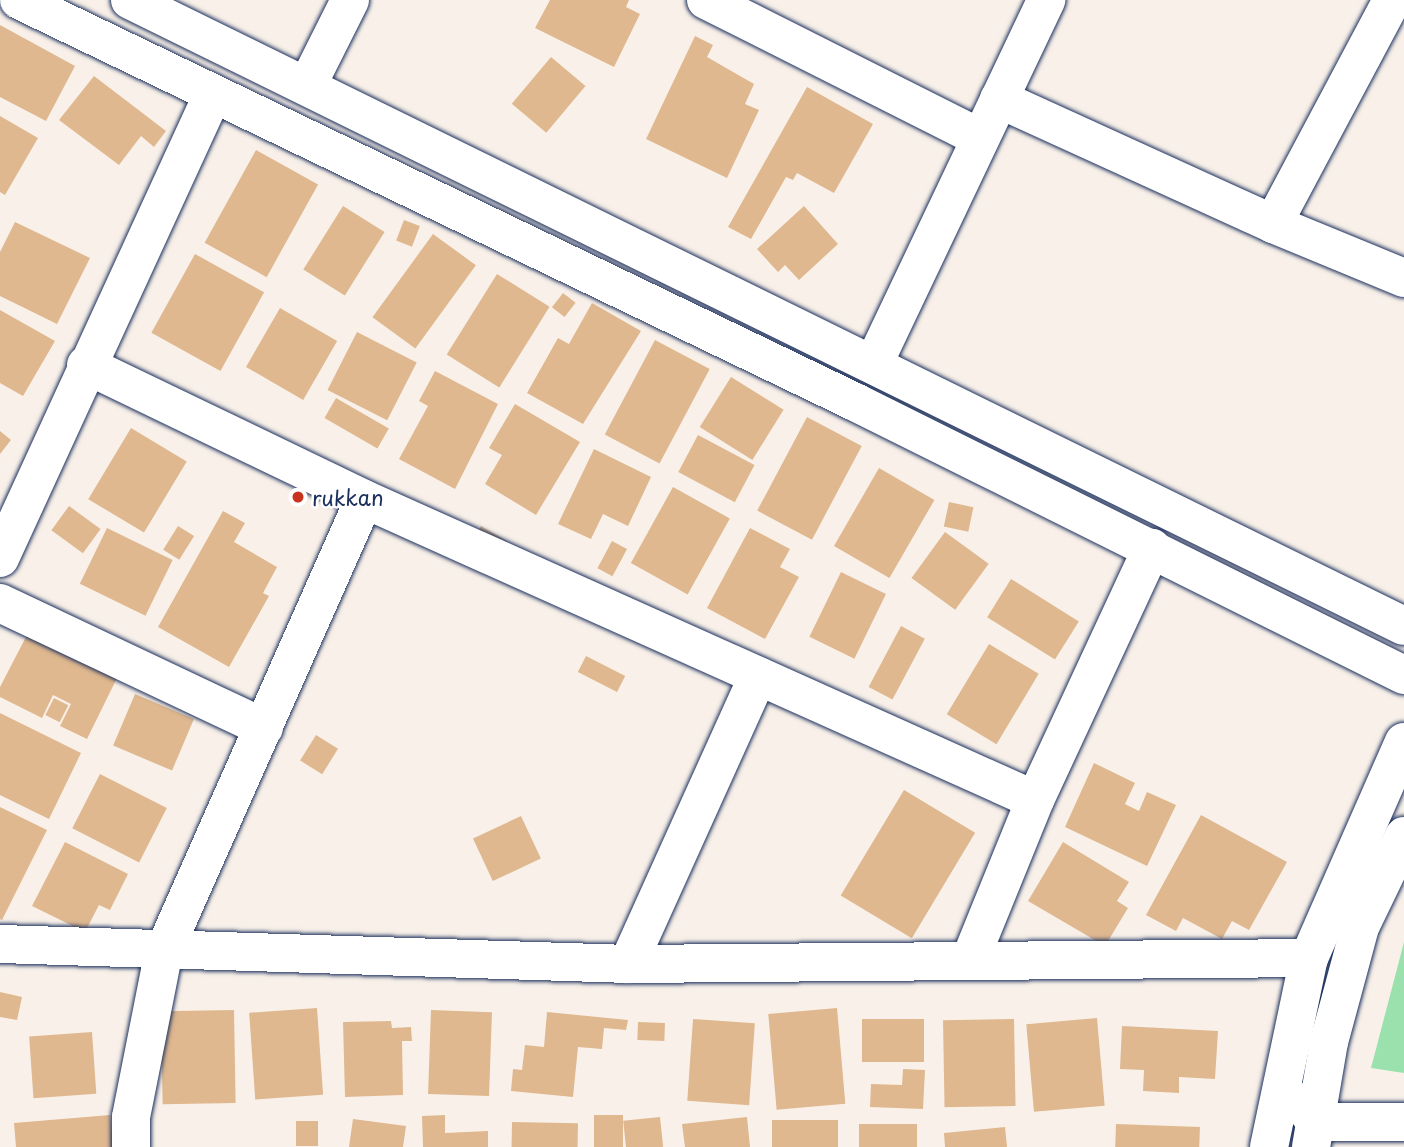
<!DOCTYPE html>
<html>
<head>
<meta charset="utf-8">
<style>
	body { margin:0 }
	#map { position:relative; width:1404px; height:1147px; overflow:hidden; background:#f9f1e9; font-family:"Playpen Sans",sans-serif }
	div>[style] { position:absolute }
	.green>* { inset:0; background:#9be1ae }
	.building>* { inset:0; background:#dfb88f; transform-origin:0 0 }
	.roads { filter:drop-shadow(0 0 2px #1b2f5e) drop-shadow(0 0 2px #1b2f5e) }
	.minor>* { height:38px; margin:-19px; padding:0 19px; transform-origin:19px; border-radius:19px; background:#fff }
	.dots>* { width:19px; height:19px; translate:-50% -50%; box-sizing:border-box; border:4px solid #fff; border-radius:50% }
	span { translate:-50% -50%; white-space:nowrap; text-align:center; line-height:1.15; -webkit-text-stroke:5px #fff; paint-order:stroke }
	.poi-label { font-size:21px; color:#1b2f5e }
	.left { translate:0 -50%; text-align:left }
</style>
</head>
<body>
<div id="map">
	<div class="green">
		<div style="clip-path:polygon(1404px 942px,1404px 1073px,1371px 1068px)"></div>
	</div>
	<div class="building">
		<div style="clip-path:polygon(550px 0,629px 0,626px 7px,640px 14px,614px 67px,535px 28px)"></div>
		<div style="clip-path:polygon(0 25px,75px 66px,46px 121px,0 97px)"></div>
		<div style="clip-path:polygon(695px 36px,713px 45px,707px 57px,754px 84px,745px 104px,759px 110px,727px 178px,646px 139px)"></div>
		<div style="left:551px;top:57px;width:45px;height:61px;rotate:40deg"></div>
		<div style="clip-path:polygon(94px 76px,166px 131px,154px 147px,141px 136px,119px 165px,59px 120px)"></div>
		<div style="clip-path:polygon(807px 87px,873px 124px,834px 193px,797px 173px,793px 180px,786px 177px,751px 239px,728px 227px)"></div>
		<div style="clip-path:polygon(0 116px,38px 138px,5px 195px,0 192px)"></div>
		<div style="left:256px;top:150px;width:71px;height:106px;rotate:29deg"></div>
		<div style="left:343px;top:206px;width:49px;height:75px;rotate:32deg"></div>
		<div style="clip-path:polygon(804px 206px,838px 244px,799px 280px,785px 265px,778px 272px,757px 249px)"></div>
		<div style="left:404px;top:220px;width:17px;height:22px;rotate:21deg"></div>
		<div style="clip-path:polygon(15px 222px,90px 258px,57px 324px,0 296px,0 252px)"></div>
		<div style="left:433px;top:234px;width:53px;height:103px;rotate:36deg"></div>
		<div style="left:195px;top:254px;width:79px;height:90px;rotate:29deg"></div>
		<div style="left:497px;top:274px;width:62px;height:95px;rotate:32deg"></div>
		<div style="left:563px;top:293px;width:16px;height:18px;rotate:38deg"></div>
		<div style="clip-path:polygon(592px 303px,641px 331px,583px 424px,527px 393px,558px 338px,569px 344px)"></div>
		<div style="left:280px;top:308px;width:66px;height:68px;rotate:30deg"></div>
		<div style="clip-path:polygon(0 310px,55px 341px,23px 396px,0 383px)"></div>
		<div style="left:357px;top:332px;width:67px;height:65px;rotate:27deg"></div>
		<div style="left:655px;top:340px;width:62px;height:107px;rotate:28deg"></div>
		<div style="clip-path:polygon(435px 371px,498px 404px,455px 489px,399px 459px,428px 406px,419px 401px)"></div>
		<div style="left:731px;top:377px;width:62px;height:59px;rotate:32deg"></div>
		<div style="left:336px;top:398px;width:61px;height:23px;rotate:30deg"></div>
		<div style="clip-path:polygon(515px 404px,580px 442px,536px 515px,485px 484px,502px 455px,489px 448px)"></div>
		<div style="left:807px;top:417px;width:62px;height:106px;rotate:28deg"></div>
		<div style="left:131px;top:428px;width:65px;height:83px;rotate:31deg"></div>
		<div style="clip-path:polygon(0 431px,11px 440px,0 454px)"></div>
		<div style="left:698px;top:435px;width:64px;height:42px;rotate:28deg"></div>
		<div style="clip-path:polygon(594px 449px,651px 477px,628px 526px,603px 514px,591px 539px,558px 524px)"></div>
		<div style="left:879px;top:468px;width:64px;height:90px;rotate:30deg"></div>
		<div style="left:673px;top:487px;width:65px;height:87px;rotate:29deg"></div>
		<div style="left:949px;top:502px;width:25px;height:25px;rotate:12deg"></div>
		<div style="left:69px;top:506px;width:39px;height:30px;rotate:36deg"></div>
		<div style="clip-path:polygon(223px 511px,245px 523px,234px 542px,277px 567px,263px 593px,269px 596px,229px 667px,158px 627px)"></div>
		<div style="left:178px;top:526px;width:19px;height:28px;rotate:32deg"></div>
		<div style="left:481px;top:526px;width:30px;height:16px;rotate:30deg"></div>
		<div style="left:107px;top:528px;width:73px;height:62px;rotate:26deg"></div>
		<div style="clip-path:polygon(750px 528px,790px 549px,780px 567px,799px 577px,765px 639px,707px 608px)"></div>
		<div style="left:945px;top:532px;width:54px;height:57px;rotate:36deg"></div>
		<div style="left:612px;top:541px;width:17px;height:31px;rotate:28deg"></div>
		<div style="left:841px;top:572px;width:50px;height:72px;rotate:26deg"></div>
		<div style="left:1011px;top:579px;width:80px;height:45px;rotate:32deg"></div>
		<div style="left:901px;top:626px;width:27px;height:69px;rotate:28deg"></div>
		<div style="clip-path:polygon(28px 633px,117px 678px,87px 739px,60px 726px,71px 704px,53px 695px,42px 718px,0 697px,0 687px)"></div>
		<div style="left:989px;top:644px;width:58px;height:82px;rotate:31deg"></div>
		<div style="left:586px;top:656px;width:44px;height:18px;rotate:27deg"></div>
		<div style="left:135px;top:694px;width:64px;height:56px;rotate:23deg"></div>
		<div style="left:54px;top:698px;width:16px;height:19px;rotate:27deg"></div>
		<div style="clip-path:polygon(0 713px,81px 753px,49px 819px,0 795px)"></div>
		<div style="left:316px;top:735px;width:26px;height:30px;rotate:32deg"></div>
		<div style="clip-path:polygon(1094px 763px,1135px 783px,1125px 804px,1139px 811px,1147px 792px,1176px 805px,1147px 866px,1065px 827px)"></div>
		<div style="left:100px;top:774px;width:75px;height:61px;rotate:27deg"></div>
		<div style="left:904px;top:790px;width:83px;height:123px;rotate:31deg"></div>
		<div style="clip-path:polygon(0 807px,47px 830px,2px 920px,0 919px)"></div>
		<div style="clip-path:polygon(1201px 815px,1287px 862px,1249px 930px,1232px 921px,1222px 939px,1183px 918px,1176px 931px,1146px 915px)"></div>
		<div style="left:521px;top:816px;width:47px;height:53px;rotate:65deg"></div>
		<div style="clip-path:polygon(65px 842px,128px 874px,110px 910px,99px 905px,85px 932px,32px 906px)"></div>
		<div style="clip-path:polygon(1063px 842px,1129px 882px,1117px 901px,1128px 908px,1105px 946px,1028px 901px)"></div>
		<div style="clip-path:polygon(0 992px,22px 997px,17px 1020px,0 1017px)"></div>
		<div style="left:317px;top:1008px;width:87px;height:68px;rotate:86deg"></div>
		<div style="left:837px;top:1008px;width:96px;height:69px;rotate:85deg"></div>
		<div style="left:234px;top:1010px;width:93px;height:73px;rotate:89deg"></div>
		<div style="left:431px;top:1010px;width:61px;height:84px;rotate:2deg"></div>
		<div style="clip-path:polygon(547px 1012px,628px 1020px,626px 1030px,604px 1028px,602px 1049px,578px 1047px,573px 1097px,511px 1091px,513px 1069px,522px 1070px,525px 1045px,544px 1047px)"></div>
		<div style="left:1097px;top:1018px;width:88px;height:71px;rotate:85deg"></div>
		<div style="left:693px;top:1019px;width:62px;height:82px;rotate:4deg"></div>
		<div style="left:924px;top:1019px;width:43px;height:62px;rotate:90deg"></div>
		<div style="left:1014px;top:1019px;width:87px;height:71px;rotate:89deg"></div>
		<div style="clip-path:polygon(391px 1021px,392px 1028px,411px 1027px,412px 1041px,402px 1041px,403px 1095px,345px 1097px,343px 1022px)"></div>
		<div style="left:638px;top:1022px;width:27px;height:18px;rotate:2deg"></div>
		<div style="clip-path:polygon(1122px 1026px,1218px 1031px,1215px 1079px,1179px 1077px,1179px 1093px,1143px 1091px,1144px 1070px,1120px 1069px)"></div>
		<div style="left:92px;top:1032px;width:62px;height:63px;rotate:86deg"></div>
		<div style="clip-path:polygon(903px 1069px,925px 1070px,923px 1109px,870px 1107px,871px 1084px,902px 1085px)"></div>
		<div style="clip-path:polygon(110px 1115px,113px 1147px,16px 1147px,14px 1123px)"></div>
		<div style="clip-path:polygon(445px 1115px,445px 1133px,488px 1131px,488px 1147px,423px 1147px,422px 1116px)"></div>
		<div style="left:594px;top:1115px;width:29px;height:32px"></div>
		<div style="left:660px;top:1117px;width:30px;height:37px;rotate:84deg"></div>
		<div style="clip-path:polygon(747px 1117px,750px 1147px,685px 1147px,682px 1124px)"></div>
		<div style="clip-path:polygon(353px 1119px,406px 1126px,403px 1147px,349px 1147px)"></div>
		<div style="left:838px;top:1120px;width:27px;height:66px;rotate:90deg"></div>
		<div style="left:318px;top:1121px;width:25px;height:22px;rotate:90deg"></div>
		<div style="left:512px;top:1122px;width:66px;height:25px;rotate:1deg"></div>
		<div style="left:917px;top:1124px;width:23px;height:58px;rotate:90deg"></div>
		<div style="left:1116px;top:1124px;width:84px;height:23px;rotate:2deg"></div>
		<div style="clip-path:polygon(1005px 1127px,1007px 1147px,945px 1147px,944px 1133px)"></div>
	</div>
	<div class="roads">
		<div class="minor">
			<div style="left:19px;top:0;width:928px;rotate:25.68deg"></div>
			<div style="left:855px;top:402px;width:613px;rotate:26.44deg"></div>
			<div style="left:130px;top:0;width:1419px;rotate:26.17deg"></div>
			<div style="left:706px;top:0;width:307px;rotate:26.7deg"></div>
			<div style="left:307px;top:86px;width:96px;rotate:-63.4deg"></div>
			<div style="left:999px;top:99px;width:301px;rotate:24.5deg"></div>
			<div style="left:1273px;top:224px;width:254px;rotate:-62deg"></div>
			<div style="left:1273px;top:224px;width:142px;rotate:22.4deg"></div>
			<div style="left:874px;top:363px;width:402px;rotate:-64.6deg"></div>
			<div style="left:86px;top:365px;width:309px;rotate:25.7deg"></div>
			<div style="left:364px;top:499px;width:735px;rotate:24.16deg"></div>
			<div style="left:1035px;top:800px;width:278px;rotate:-65.1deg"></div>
			<div style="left:0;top:558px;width:508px;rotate:-65.35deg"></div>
			<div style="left:0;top:603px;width:292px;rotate:25.3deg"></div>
			<div style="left:0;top:944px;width:628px;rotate:1.82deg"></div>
			<div style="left:628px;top:964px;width:316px;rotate:-65.7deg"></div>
			<div style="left:970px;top:960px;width:173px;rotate:-67.9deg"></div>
			<div style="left:628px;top:964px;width:681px;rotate:-0.5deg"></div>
			<div style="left:1301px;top:1102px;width:24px;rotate:55deg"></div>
			<div style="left:1315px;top:1122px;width:89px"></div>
			<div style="left:131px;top:1147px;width:30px;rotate:-90deg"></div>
			<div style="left:131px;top:1117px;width:169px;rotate:-78.8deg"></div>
			<div style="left:164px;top:951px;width:494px;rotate:-66.1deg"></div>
			<div style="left:1269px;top:1147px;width:193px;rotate:-78.1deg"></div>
			<div style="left:1309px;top:958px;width:236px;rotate:-66.3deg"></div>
			<div style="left:1311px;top:1147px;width:107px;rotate:-80.3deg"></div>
			<div style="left:1329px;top:1042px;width:119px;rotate:-74.9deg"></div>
			<div style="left:1360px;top:927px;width:101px;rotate:-64.2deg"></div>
		</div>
	</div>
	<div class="dots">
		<div style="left:298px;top:497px;background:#c8321e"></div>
	</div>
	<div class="poi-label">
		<span class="left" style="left:312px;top:497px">rukkan</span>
	</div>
</div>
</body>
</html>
